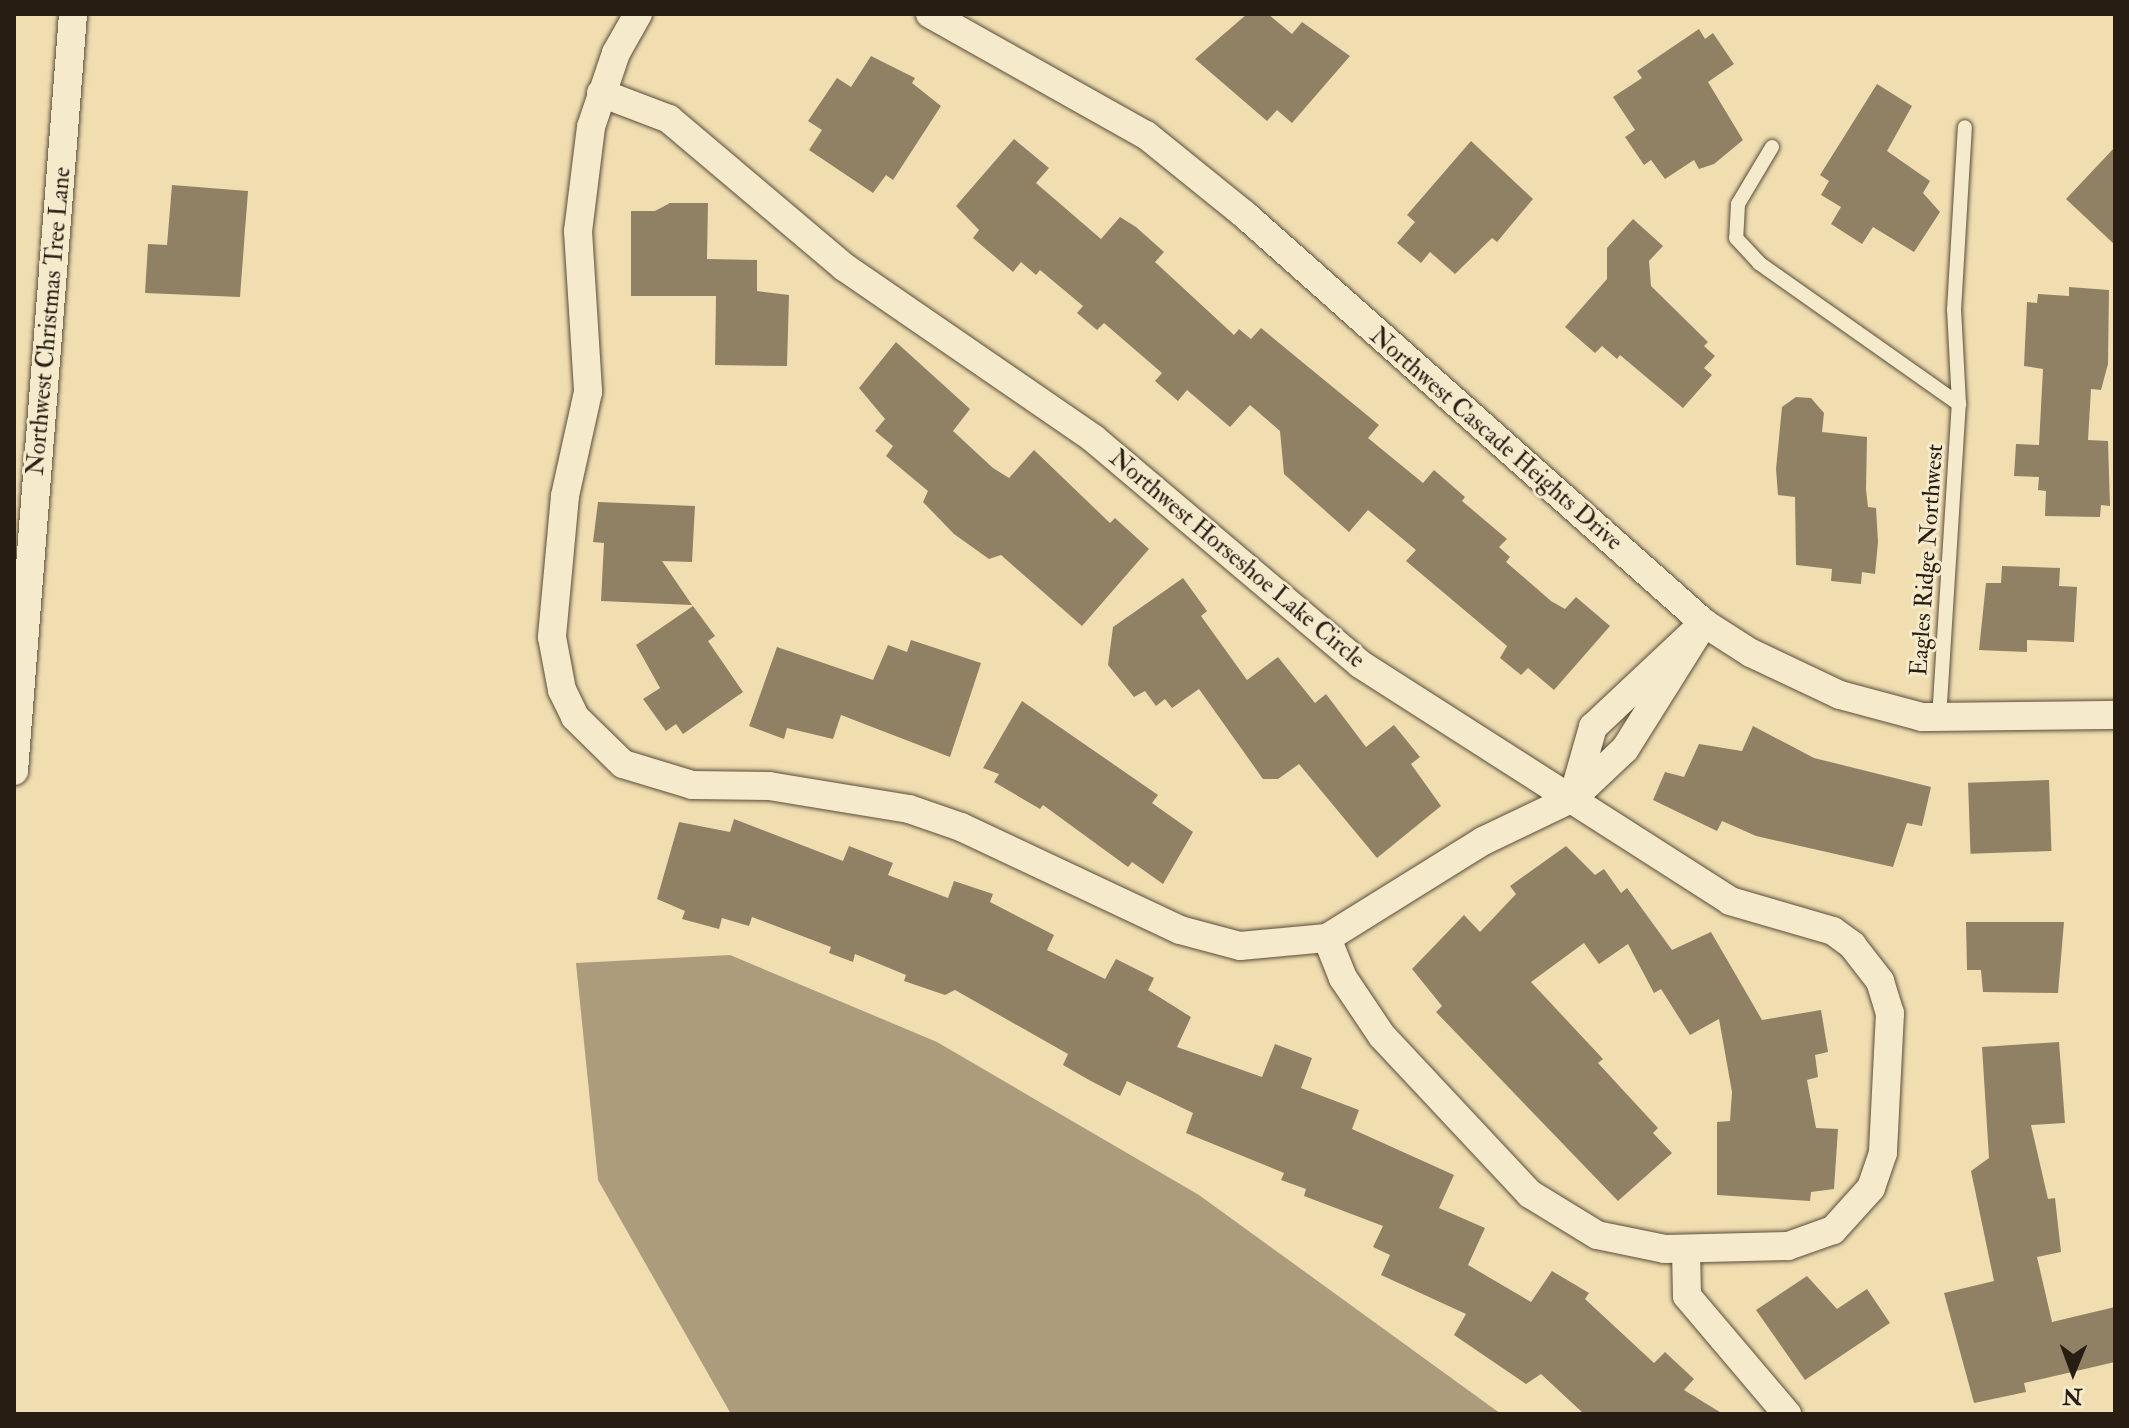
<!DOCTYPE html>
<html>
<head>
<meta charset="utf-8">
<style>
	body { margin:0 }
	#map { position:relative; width:2129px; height:1428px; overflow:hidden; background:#f0deb1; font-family:"IM FELL Double Pica",serif }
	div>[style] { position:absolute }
	.water>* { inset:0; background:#ac9c7b }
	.building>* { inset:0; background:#908165; transform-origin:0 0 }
	.roads { filter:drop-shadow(0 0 2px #5a4d3a) drop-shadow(0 0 2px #5a4d3a) }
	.lane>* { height:14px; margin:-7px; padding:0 7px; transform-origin:7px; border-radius:7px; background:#f5eacc }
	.street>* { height:28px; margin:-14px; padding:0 14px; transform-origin:14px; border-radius:14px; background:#f5eacc }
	span { translate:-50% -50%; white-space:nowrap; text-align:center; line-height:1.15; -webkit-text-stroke:6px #f5eacc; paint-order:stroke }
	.street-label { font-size:24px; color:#281d13 }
	.frame { position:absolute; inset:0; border:16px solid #281d13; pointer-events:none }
	.north { position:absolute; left:2033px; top:1332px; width:80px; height:80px; -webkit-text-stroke:6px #f5eacc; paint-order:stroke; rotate:181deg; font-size:22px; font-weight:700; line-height:32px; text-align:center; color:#281d13 }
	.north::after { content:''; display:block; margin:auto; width:28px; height:36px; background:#281d13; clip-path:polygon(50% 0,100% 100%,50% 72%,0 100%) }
</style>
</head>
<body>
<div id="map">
	<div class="water">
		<div style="clip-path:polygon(730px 955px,937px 1042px,1199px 1195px,1501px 1414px,731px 1414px,598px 1180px,576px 963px)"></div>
	</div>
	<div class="building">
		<div style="clip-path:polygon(1247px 14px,1268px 14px,1292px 34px,1302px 22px,1350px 56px,1292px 123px,1277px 110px,1267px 121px,1195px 59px)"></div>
		<div style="clip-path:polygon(1699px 29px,1705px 39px,1713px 33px,1734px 64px,1708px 82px,1743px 140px,1714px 164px,1699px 169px,1694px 160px,1665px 179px,1651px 160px,1644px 165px,1625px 137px,1635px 130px,1613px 97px,1642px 78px,1637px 71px)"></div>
		<div style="clip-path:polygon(871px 56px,915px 78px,912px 83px,941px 106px,893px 180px,886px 175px,873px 193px,809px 150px,822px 130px,808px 121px,837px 78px,851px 87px)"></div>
		<div style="clip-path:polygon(1877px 84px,1912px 106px,1887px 151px,1930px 181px,1923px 193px,1940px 212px,1914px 252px,1873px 227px,1862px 244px,1831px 224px,1841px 207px,1821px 195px,1829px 181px,1820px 175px)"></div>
		<div style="clip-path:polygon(1014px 139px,1049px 168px,1036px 183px,1101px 239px,1120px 217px,1136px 227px,1164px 252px,1155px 262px,1234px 335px,1239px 329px,1251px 339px,1261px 328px,1379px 425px,1368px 438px,1423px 483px,1434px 470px,1465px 497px,1462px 501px,1507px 539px,1499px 547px,1510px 557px,1506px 562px,1551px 601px,1565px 609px,1576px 597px,1610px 626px,1554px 690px,1528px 668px,1521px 675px,1500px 658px,1507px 646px,1406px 561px,1416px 550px,1368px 510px,1349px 532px,1284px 474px,1280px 431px,1250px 405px,1230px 427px,1187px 390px,1178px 401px,1155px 381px,1162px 373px,1104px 323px,1097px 330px,1077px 313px,1083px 306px,1040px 270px,1036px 275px,1021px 262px,1013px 272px,973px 238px,979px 230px,956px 206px)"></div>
		<div style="clip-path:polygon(1471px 141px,1533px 199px,1497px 242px,1492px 238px,1455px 274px,1430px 252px,1421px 263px,1397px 243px,1415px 222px,1407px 215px)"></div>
		<div style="clip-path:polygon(2115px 147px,2115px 245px,2066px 199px)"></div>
		<div style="clip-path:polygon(172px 185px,248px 191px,240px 297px,145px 293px,148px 244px,167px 245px)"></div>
		<div style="clip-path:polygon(670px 203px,708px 203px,707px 259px,757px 260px,757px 291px,789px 295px,787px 366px,715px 365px,716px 296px,631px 296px,631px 211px,655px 211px)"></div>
		<div style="clip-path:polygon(1633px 219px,1663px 246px,1649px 261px,1651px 286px,1708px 342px,1704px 346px,1715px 356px,1704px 368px,1712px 375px,1683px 408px,1620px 355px,1617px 359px,1602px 346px,1595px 353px,1565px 327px,1607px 279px,1607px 248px)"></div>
		<div style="clip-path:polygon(2069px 287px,2109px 290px,2108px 364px,2101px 390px,2091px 389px,2088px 440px,2108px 441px,2110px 506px,2101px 505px,2100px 517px,2045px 516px,2046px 491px,2038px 490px,2039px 477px,2014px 476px,2016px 444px,2039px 445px,2043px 369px,2024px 366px,2027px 302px,2037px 303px,2038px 294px,2069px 296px)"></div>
		<div style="clip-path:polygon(896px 342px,970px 409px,953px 431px,993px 468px,1009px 478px,1034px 450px,1110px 523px,1115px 518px,1149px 549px,1082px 626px,1001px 555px,989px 559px,954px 534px,923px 502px,928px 491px,886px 456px,893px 446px,875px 431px,885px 419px,859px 388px)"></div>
		<div style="clip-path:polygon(1796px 397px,1811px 398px,1824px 413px,1822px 432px,1867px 437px,1866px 489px,1868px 507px,1876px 508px,1878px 542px,1875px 574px,1862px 572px,1861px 584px,1831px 581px,1832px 569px,1796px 565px,1795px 497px,1778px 495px,1776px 469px,1782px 407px)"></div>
		<div style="clip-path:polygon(598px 502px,695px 506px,692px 562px,662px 561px,692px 605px,601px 601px,604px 543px,593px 542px)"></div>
		<div style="clip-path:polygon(2002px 566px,2060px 568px,2059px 586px,2077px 587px,2074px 642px,2027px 640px,2027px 652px,1979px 650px,1986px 583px,2001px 583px)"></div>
		<div style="clip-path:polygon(1183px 578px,1207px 611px,1201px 616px,1247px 680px,1278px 657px,1315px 703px,1326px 694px,1366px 747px,1394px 725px,1420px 757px,1411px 764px,1441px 806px,1377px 858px,1299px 764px,1278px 779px,1263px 779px,1199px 689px,1172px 708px,1165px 699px,1156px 706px,1145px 691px,1134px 697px,1108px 665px,1113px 627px)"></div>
		<div style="clip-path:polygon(693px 606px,715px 636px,708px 641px,743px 692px,683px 734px,676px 724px,666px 731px,643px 699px,660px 688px,636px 645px)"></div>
		<div style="clip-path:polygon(911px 640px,981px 663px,950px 757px,841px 715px,833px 739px,787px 728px,784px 739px,749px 726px,777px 647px,873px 680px,888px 645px,907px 652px)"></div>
		<div style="clip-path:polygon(1022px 701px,1158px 795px,1152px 803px,1193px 832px,1163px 884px,1132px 862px,1128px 867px,1043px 805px,1040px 809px,994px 782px,999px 774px,983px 768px)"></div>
		<div style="clip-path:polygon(1753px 726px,1814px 758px,1931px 787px,1922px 826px,1907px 823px,1893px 867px,1756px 836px,1722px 821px,1717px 831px,1653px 800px,1665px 772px,1684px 777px,1699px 744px,1742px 751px)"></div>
		<div style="left:2049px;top:780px;width:71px;height:81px;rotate:88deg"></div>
		<div style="clip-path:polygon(734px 819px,843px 861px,849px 846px,893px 863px,888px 875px,948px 898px,954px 881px,993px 894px,990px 902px,1054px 935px,1047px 950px,1105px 979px,1116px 959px,1154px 978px,1148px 990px,1191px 1017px,1177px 1047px,1262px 1077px,1275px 1044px,1312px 1058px,1301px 1088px,1359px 1110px,1352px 1129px,1454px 1175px,1439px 1208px,1485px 1228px,1468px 1265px,1531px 1302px,1552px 1271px,1589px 1293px,1585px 1299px,1654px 1363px,1665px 1352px,1694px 1379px,1684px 1390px,1723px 1414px,1584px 1414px,1541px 1374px,1526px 1384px,1454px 1335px,1466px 1314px,1381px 1275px,1390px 1255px,1373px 1247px,1383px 1226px,1304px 1196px,1306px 1189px,1281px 1180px,1284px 1173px,1186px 1133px,1193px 1113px,1127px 1081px,1120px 1096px,1089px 1080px,1063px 1065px,1068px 1054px,955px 990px,945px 995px,904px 981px,906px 975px,855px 954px,853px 962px,829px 953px,831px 947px,752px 917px,749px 926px,722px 918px,719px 929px,682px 919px,685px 911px,657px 899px,679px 822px,730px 832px)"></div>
		<div style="clip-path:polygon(1566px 846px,1595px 875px,1604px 869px,1621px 893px,1627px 888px,1672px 950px,1711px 932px,1762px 1020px,1821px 1010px,1828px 1052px,1815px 1055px,1818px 1077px,1807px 1080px,1816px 1128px,1838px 1129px,1834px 1189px,1811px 1192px,1810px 1201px,1717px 1195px,1717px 1122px,1730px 1121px,1732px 1092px,1719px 1019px,1690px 1035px,1661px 989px,1654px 993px,1628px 944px,1599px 964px,1584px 943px,1531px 982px,1603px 1059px,1598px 1063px,1658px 1128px,1653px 1133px,1672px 1153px,1618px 1201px,1436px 1012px,1442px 1006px,1412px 969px,1464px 915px,1480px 932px,1516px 894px,1510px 886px)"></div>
		<div style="clip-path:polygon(1966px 922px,2064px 922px,2058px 993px,1983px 992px,1981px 970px,1967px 970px)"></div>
		<div style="clip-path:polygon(2059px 1042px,2065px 1123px,2031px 1125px,2048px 1199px,2055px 1198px,2061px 1252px,2037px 1257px,2052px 1322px,2115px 1307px,2115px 1362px,2024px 1383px,2026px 1392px,1974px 1403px,1944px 1293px,1994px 1281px,1971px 1171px,1989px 1158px,1982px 1047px)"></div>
		<div style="clip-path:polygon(1807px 1276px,1837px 1309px,1867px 1289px,1890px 1323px,1805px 1380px,1756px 1310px)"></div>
	</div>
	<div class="roads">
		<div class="lane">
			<div style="left:1772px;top:147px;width:66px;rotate:120.8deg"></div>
			<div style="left:1738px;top:204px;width:34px;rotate:93deg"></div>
			<div style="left:1736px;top:238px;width:34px;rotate:47deg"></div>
			<div style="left:1759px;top:263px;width:245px;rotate:35.2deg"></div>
			<div style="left:1939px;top:719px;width:316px;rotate:-86.4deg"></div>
			<div style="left:1959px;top:404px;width:94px;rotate:-93deg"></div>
			<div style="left:1954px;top:310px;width:183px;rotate:-86.6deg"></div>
		</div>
		<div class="street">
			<div style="left:638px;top:14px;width:45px;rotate:119.4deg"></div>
			<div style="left:616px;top:53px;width:78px;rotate:108.7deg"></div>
			<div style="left:591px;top:127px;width:105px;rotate:97.1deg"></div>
			<div style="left:578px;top:231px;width:161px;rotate:86.4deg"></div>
			<div style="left:588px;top:392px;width:107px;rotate:102.5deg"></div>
			<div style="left:565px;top:496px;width:142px;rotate:95.3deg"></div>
			<div style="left:552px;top:637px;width:54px;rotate:79.3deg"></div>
			<div style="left:562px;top:690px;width:30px;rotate:64deg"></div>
			<div style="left:575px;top:717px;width:67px;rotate:44.4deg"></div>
			<div style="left:623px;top:764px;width:72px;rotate:16.9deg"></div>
			<div style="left:692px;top:785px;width:77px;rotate:0.7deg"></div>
			<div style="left:769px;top:786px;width:142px;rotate:9.3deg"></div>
			<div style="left:909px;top:809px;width:55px;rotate:19.1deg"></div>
			<div style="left:961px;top:827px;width:242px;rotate:25.2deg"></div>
			<div style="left:1180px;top:930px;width:62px;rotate:14.9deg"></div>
			<div style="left:1240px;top:946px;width:87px;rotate:-5.3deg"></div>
			<div style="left:1327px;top:938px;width:184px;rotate:-31.9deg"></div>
			<div style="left:1483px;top:841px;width:100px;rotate:-25.5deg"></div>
			<div style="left:1573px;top:798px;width:71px;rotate:-43.3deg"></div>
			<div style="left:1625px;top:749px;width:149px;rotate:-57.9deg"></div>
			<div style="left:930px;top:14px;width:248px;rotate:29.3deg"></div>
			<div style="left:1146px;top:135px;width:127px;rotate:38.9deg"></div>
			<div style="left:1245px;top:215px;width:614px;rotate:41.63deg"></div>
			<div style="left:1704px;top:623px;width:56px;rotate:32.6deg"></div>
			<div style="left:1751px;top:653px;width:98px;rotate:25.3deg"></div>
			<div style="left:1840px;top:695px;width:85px;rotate:15deg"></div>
			<div style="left:1922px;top:717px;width:193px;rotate:-0.6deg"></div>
			<div style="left:601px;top:93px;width:73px;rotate:20.9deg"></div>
			<div style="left:669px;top:119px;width:229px;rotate:40.2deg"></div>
			<div style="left:844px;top:267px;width:303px;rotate:34.5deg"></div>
			<div style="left:1094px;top:439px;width:348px;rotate:40.2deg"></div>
			<div style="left:1360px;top:664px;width:439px;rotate:32.6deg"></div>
			<div style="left:1730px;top:901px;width:107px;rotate:16.2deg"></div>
			<div style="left:1833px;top:931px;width:24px;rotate:36deg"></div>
			<div style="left:1852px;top:945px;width:46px;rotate:52.1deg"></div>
			<div style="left:1880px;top:981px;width:34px;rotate:73deg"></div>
			<div style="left:1890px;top:1013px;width:140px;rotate:92.9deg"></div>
			<div style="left:1883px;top:1153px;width:37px;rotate:109deg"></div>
			<div style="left:1871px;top:1188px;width:57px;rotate:132.1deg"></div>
			<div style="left:1833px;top:1230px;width:48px;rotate:160.4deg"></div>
			<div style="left:1788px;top:1246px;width:123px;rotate:178.6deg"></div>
			<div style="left:1665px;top:1249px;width:69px;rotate:-168.4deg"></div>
			<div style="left:1597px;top:1235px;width:79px;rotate:-148.5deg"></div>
			<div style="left:1530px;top:1194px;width:216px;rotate:-133.1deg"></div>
			<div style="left:1382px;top:1036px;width:70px;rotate:-123.9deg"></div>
			<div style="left:1343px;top:978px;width:43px;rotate:-111.8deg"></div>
			<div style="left:14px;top:771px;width:759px;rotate:-85.54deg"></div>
			<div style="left:1573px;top:797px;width:73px;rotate:-74.1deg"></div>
			<div style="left:1593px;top:727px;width:137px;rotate:-43.2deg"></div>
			<div style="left:1686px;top:1249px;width:47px;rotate:88.8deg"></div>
			<div style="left:1687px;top:1296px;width:155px;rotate:49.7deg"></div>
		</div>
	</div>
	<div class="street-label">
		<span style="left:49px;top:321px;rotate:-85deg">Northwest Christmas Tree Lane</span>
		<span style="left:1496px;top:439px;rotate:41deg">Northwest Cascade Heights Drive</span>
		<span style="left:1237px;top:559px;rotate:40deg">Northwest Horseshoe Lake Circle</span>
		<span style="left:1927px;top:560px;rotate:-86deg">Eagles Ridge Northwest</span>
	</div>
	<div class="frame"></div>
	<div class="north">N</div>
</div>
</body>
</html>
